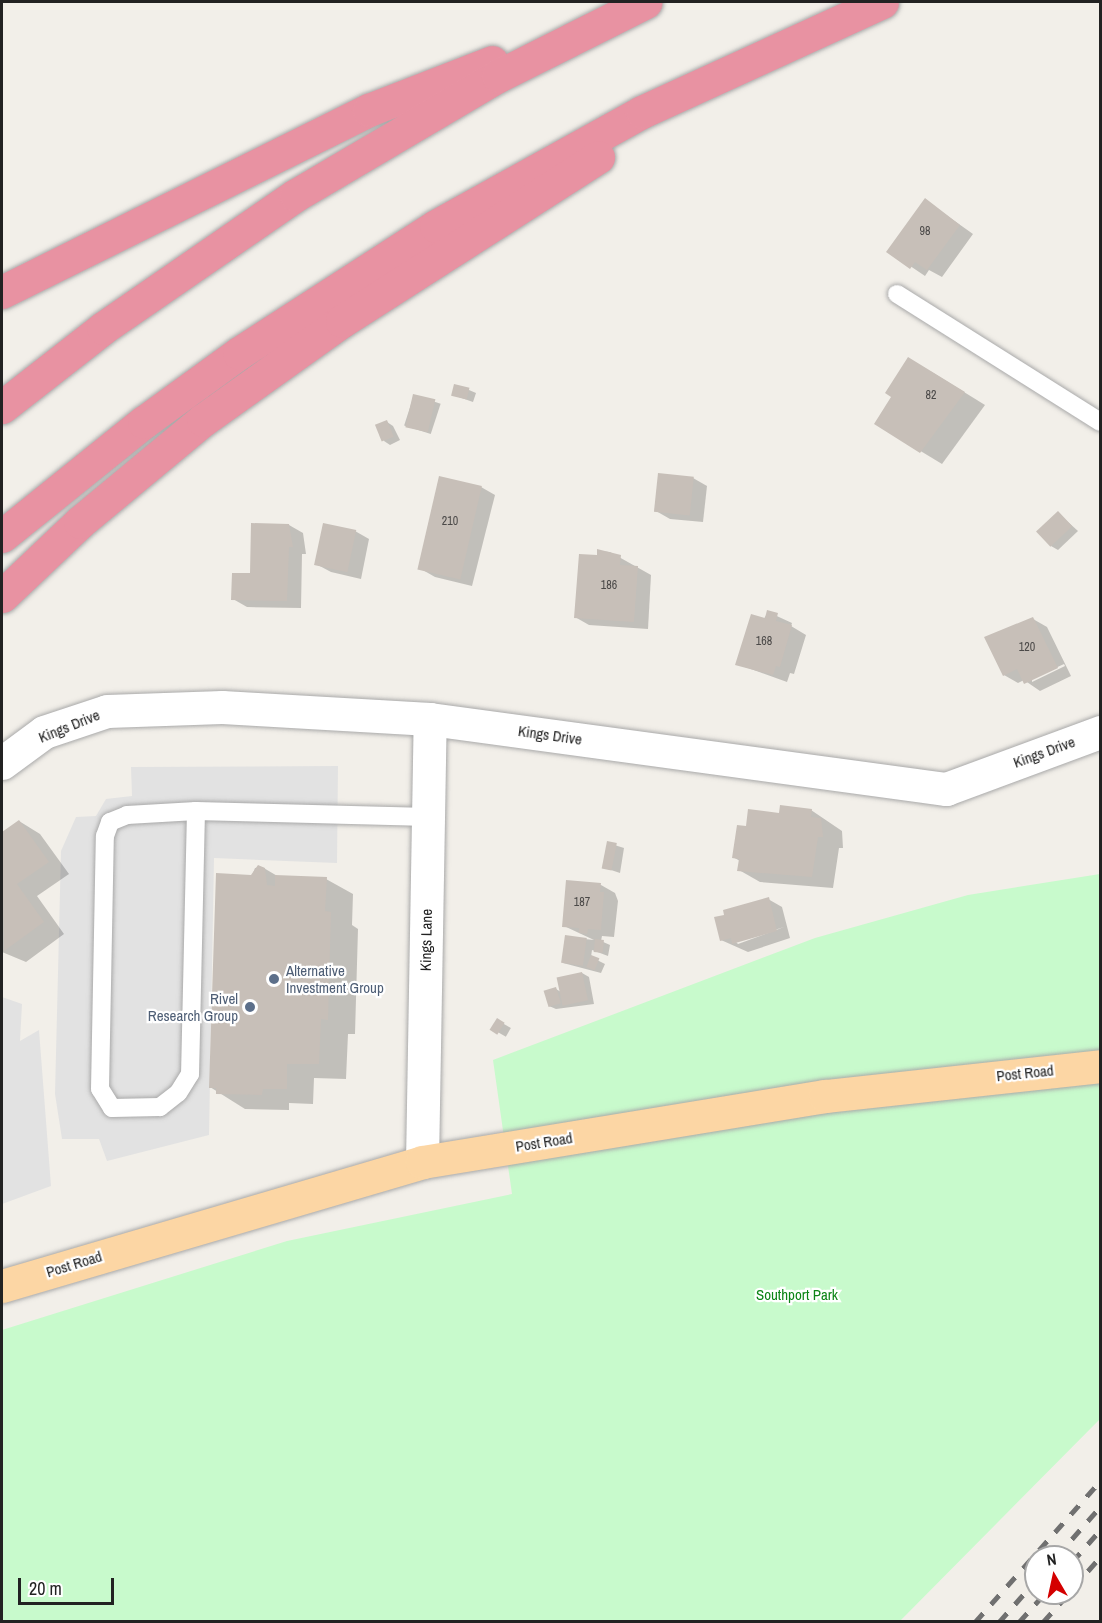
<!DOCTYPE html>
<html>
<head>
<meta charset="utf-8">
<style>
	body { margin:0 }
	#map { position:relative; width:1102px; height:1623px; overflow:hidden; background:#f2efe9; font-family:"Archivo Narrow",sans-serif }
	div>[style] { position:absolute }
	.park>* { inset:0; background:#c8facc }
	.parking>* { inset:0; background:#e2e2e2 }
	.shadow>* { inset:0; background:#0003; transform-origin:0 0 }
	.building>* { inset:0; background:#c7bfb8; transform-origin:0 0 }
	.roads { filter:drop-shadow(0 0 2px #a9a9a9) drop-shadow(0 0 2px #a9a9a9) }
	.service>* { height:18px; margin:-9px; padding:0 9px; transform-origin:9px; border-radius:9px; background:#fff }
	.minor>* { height:33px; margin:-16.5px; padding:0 16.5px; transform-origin:16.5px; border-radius:16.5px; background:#fff }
	.primary>* { height:33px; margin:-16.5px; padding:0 16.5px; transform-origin:16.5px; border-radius:16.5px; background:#fcd6a4 }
	.motorway>* { height:33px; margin:-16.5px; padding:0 16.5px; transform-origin:16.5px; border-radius:16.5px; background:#e892a2 }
	.rail>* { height:4.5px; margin-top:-2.25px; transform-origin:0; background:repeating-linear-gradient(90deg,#707070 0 12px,transparent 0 24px) }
	.dots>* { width:16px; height:16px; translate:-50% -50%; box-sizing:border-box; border:3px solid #fff; border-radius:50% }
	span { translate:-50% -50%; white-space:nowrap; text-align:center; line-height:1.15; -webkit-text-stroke:4.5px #fff; paint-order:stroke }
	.number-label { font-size:12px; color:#4b4948 }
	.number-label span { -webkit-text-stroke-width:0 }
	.street-label { font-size:15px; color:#222 }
	.service-label { font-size:15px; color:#4e5e75 }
	.left { translate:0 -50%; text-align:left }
	.right { translate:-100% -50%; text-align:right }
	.park-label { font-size:15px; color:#0c8416 }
	.frame { position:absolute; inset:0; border:3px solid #222; pointer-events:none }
	.north { position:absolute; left:1024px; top:1545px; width:60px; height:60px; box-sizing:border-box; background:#fff; border:2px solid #a7a7a7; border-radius:50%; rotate:351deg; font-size:16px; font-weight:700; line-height:24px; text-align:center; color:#222 }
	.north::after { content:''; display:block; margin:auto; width:21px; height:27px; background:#d40000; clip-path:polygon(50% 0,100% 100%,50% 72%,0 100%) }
	.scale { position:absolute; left:18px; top:1578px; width:96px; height:27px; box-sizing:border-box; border:3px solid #222; border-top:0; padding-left:8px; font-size:18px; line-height:21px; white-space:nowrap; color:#222; -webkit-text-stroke:4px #fff; paint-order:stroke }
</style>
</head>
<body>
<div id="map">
	<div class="park">
		<div style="clip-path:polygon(1100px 874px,1100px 1419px,900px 1621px,2px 1622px,2px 1330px,287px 1241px,512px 1194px,493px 1060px,815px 938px,968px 895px)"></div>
	</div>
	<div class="parking">
		<div style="clip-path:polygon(338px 766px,337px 863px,214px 858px,209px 1135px,107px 1161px,99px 1139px,62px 1139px,55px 1094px,61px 851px,76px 817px,96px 816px,106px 799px,132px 796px,131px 767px)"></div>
		<div style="clip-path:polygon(2px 997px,22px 1004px,20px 1041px,39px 1030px,51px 1186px,2px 1204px)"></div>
	</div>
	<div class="shadow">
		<div style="clip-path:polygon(925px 200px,973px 234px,942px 277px,929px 270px,925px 276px,888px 251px)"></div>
		<div style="clip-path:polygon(930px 371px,985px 405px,942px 464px,876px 424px,893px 396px)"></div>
		<div style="clip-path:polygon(469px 390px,476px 393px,473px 402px,453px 395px)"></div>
		<div style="left:414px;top:395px;width:28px;height:32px;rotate:18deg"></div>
		<div style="clip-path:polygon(387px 422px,393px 426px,400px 440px,390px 445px,384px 441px)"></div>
		<div style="clip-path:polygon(693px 478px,707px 486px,703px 522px,670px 519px,656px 511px)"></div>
		<div style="clip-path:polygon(481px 487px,495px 495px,472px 586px,435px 577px,421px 569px)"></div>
		<div style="clip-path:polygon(1058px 513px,1078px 531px,1058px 550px,1051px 546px)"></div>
		<div style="clip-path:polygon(289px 525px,303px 533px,306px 554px,302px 554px,301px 608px,247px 607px,233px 599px)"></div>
		<div style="clip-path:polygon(355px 531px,369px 539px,361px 579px,331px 572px,316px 564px)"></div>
		<div style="clip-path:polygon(599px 551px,610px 552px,651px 575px,648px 629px,589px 625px,575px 617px)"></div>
		<div style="clip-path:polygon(768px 612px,792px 623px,791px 626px,806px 635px,794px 674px,790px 673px,787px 682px,737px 664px)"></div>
		<div style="clip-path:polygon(evenodd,1033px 619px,1047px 627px,1071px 676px,1040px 691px,1024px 680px,1018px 683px,1004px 675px,1033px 619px,1064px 664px,1065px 666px,1032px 682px,1032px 679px,1064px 664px)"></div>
		<div style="clip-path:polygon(811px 810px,842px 831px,843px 848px,839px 848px,833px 888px,760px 882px,739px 870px,740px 861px,733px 857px,747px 827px,781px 815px)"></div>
		<div style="clip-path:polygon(19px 821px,40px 834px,69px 874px,37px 896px,64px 934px,26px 962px,2px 952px,2px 834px)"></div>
		<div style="clip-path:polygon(608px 843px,624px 848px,620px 873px,605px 868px)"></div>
		<div style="clip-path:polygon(262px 867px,279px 877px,326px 879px,353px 894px,352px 925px,358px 929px,355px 1034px,348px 1034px,346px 1079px,314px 1078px,313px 1104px,289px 1103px,289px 1110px,245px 1109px,210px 1087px,252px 876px,255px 868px)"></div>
		<div style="clip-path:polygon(568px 882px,601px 885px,615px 893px,618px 901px,614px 937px,602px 936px,601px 941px,610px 945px,608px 956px,592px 950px,591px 957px,605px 964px,601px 973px,563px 963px,566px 937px,594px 940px,564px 926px)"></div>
		<div style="clip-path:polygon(evenodd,768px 899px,782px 907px,790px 938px,748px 952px,721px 940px,768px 899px,784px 927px,738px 944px,736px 942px,784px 927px)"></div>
		<div style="clip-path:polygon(582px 973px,589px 977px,594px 1004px,556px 1009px,549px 1006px,556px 989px,561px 992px)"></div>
		<div style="left:497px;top:1020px;width:16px;height:10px;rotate:30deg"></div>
	</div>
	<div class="building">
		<div style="clip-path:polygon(925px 198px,960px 225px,927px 270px,915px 262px,910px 269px,886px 252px)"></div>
		<div style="clip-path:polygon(908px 357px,965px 392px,920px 453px,874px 424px,891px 397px,885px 393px)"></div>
		<div style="left:454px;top:384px;width:16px;height:12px;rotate:14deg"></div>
		<div style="left:413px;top:394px;width:23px;height:34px;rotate:13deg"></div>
		<div style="left:387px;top:420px;width:18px;height:13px;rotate:68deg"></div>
		<div style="left:658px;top:473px;width:36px;height:39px;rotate:6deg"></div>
		<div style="left:439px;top:476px;width:44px;height:96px;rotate:13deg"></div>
		<div style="left:1058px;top:511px;width:21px;height:30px;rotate:47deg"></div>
		<div style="clip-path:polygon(251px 523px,289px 524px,293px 547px,289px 547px,287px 601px,231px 600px,232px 573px,250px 573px)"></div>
		<div style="left:323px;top:523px;width:34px;height:43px;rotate:12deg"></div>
		<div style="clip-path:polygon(597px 549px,621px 555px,620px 565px,638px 566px,634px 622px,574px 618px,579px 554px,597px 555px)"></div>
		<div style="clip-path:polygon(767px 610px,778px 613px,776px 621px,792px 625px,780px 667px,776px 666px,773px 675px,735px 665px,751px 614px,765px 618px)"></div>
		<div style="clip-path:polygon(1033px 617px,1058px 668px,1024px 684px,1017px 669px,1003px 676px,984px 637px)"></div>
		<div style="clip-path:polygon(780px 805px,812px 809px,811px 817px,821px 818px,823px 837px,818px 837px,812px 877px,737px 871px,739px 859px,732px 858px,737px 825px,746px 826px,748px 809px,779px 813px)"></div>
		<div style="clip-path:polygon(19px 820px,49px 862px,17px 884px,44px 922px,4px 951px,2px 832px)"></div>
		<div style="left:607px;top:841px;width:10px;height:28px;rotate:11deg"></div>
		<div style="clip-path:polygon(258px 865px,265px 868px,267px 885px,275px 886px,275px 875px,327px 877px,325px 911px,331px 912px,328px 1020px,321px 1019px,319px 1064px,287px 1064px,287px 1089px,263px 1089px,262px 1095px,216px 1094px,216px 1088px,209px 1088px,216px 873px,251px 875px)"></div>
		<div style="clip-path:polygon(566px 880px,601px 883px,600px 892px,604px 892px,601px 930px,588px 929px,587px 934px,579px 933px,579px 928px,562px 927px)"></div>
		<div style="clip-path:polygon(769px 897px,777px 931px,732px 944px,731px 938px,720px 941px,714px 917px,724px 915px,723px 910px)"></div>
		<div style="left:565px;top:935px;width:22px;height:28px;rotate:8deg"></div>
		<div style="left:595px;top:939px;width:9px;height:13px;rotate:6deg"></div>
		<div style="left:591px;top:955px;width:9px;height:13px;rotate:21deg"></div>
		<div style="left:582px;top:972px;width:29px;height:26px;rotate:78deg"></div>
		<div style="left:556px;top:987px;width:17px;height:13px;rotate:73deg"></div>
		<div style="left:497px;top:1018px;width:9px;height:14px;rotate:32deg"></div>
	</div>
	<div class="roads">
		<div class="service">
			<div style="left:897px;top:294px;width:240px;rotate:32.2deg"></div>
			<div style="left:196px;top:811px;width:263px;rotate:91.3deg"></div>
			<div style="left:190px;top:1074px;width:22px;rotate:122deg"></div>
			<div style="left:178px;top:1093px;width:23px;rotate:142deg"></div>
			<div style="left:160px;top:1107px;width:48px;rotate:178.8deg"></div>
			<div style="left:112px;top:1108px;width:22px;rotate:-122deg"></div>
			<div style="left:100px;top:1089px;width:253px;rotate:-88.9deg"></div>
			<div style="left:105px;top:836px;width:15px;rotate:-70deg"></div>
			<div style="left:110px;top:822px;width:18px;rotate:-22deg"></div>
			<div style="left:127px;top:815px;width:69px;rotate:-3.3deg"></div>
			<div style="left:196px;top:811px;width:233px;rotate:1.5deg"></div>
		</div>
		<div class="minor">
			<div style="left:2px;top:763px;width:52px;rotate:-36.4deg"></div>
			<div style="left:44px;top:732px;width:66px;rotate:-18.4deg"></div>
			<div style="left:107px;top:711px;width:115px;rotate:-2deg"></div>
			<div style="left:222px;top:707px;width:208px;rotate:3.3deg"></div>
			<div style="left:430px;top:719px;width:521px;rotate:7.73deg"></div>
			<div style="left:946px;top:789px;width:164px;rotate:-20.3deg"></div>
			<div style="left:422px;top:1162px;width:443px;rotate:-89deg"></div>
		</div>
		<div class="primary">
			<div style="left:2px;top:1286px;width:438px;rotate:-16.4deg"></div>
			<div style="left:422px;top:1162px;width:408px;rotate:-9.3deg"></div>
			<div style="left:825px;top:1096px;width:277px;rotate:-6.2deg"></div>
		</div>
		<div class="motorway">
			<div style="left:2px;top:292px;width:410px;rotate:-26.4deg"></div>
			<div style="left:369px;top:110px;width:132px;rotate:-21.3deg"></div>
			<div style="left:2px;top:407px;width:128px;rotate:-38deg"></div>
			<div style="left:103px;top:328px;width:234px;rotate:-34.6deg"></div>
			<div style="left:296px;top:195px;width:234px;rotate:-30.5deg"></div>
			<div style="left:498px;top:76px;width:165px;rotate:-26.6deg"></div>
			<div style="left:2px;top:536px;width:182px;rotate:-38.8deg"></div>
			<div style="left:144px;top:422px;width:117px;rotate:-36deg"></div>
			<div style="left:239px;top:353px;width:234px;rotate:-32.8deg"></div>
			<div style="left:436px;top:226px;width:235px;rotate:-29deg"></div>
			<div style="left:642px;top:112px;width:264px;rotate:-24.6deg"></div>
			<div style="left:2px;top:596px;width:108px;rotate:-43.5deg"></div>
			<div style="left:80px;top:522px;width:160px;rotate:-39.7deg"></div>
			<div style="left:203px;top:420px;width:171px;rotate:-35.5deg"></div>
			<div style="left:342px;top:321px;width:304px;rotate:-32.6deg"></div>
		</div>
	</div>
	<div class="rail">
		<div style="left:1056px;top:1557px;width:67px;rotate:-48.7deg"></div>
		<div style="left:1072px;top:1562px;width:43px;rotate:-48.8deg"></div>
		<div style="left:1072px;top:1589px;width:43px;rotate:-48.8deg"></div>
		<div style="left:975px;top:1622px;width:188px;rotate:-48.4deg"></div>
		<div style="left:999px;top:1622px;width:56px;rotate:-48.6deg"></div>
		<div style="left:1019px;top:1622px;width:39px;rotate:-48deg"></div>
		<div style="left:1043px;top:1622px;width:39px;rotate:-48deg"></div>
	</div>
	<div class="dots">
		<div style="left:274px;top:979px;background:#5c6f8a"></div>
		<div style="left:250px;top:1007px;background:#5c6f8a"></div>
	</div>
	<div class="number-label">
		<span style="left:925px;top:232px">98</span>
		<span style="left:931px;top:396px">82</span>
		<span style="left:450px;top:522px">210</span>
		<span style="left:609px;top:586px">186</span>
		<span style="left:764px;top:642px">168</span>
		<span style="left:1027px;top:648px">120</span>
		<span style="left:582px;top:903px">187</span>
	</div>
	<div class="street-label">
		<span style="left:69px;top:726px;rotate:-22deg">Kings Drive</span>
		<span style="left:550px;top:735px;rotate:8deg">Kings Drive</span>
		<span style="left:1044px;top:752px;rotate:-20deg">Kings Drive</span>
		<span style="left:426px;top:940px;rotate:-89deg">Kings Lane</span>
		<span style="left:1025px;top:1073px;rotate:-6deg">Post Road</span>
		<span style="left:544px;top:1142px;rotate:-9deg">Post Road</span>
		<span style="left:74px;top:1264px;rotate:-17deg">Post Road</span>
	</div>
	<div class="service-label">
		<span class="left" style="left:286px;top:979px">Alternative<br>Investment Group</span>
		<span class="right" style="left:238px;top:1007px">Rivel<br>Research Group</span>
	</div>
	<div class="park-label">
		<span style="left:797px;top:1295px">Southport Park</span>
	</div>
	<div class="frame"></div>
	<div class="north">N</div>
	<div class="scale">20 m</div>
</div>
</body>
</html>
